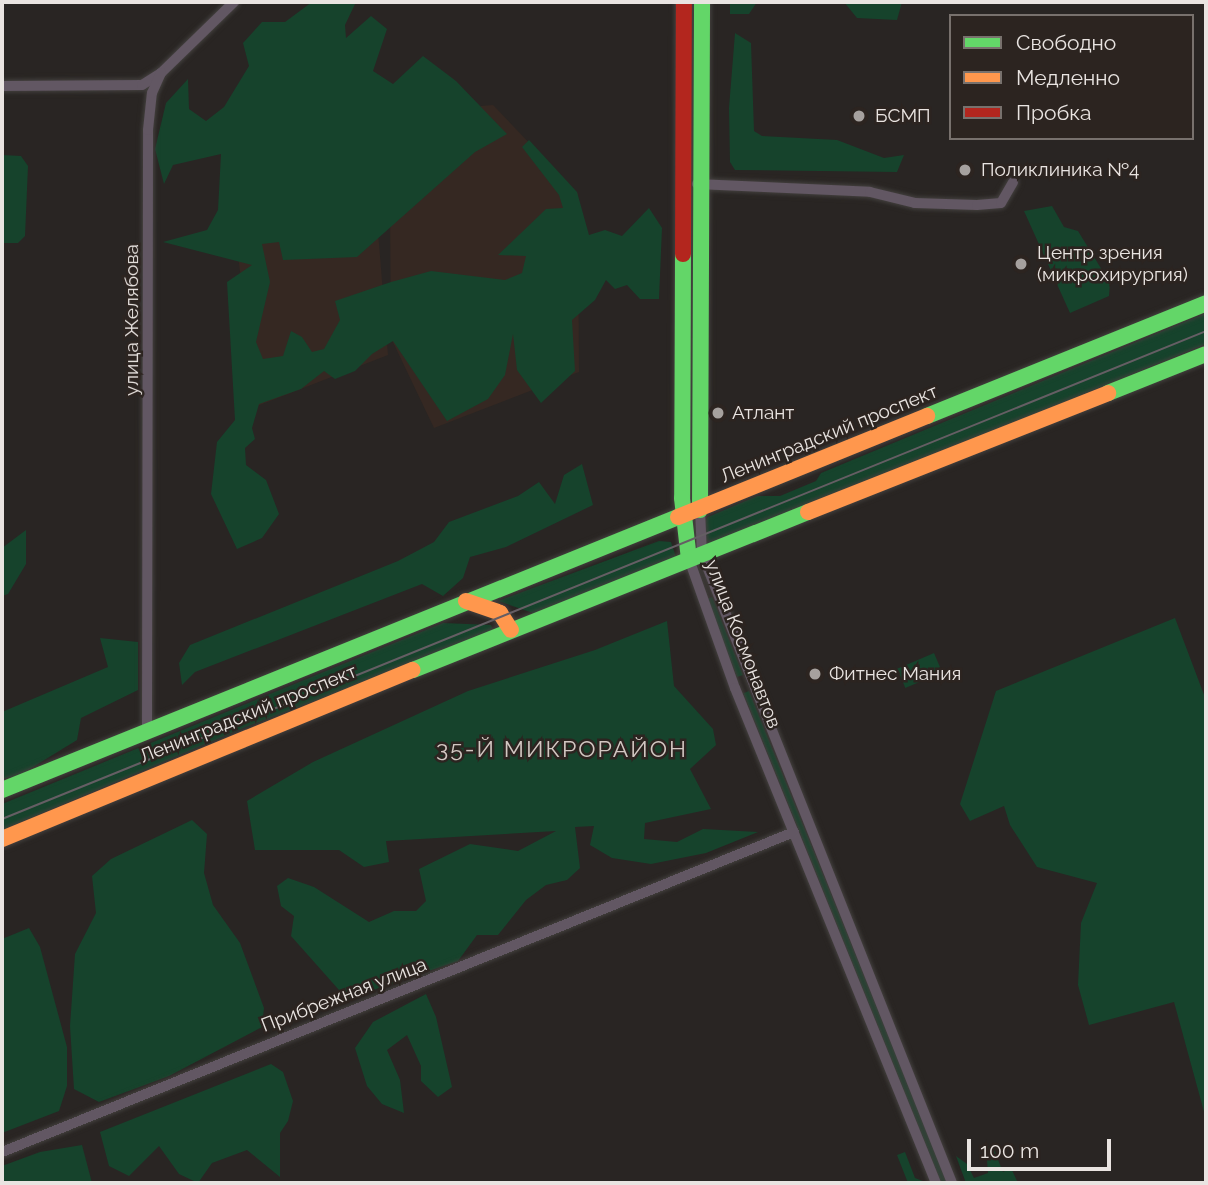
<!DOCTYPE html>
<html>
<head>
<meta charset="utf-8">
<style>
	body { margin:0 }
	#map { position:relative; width:1208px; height:1185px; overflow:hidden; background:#292523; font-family:Raleway,sans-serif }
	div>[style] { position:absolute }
	.built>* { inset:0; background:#352822 }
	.green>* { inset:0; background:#16432c; transform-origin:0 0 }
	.roads { filter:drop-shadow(0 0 2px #43403e) drop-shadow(0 0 2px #43403e) }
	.street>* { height:10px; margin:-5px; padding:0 5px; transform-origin:5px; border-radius:5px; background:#625763 }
	.fast>* { height:16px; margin:-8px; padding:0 8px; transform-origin:8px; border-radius:8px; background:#63d668 }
	.slow>* { height:16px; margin:-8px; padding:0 8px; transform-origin:8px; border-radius:8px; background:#ff974d }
	.jam>* { height:16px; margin:-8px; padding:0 8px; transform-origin:8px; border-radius:8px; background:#b3261e }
	.tram>* { height:2px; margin:-1px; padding:0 1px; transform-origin:1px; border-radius:1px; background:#655e64 }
	.dots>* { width:19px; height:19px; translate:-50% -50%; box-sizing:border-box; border:4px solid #2c2420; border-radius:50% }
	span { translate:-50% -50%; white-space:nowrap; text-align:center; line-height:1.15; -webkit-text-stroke:5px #2c2420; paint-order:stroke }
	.poi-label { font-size:19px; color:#e9e4e1 }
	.left { translate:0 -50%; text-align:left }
	.street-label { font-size:19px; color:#e9e4e1 }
	.quarter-label { font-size:23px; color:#d2c7c2; letter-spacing:2px }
	.frame { position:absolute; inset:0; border:4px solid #e9e4e1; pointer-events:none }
	.legend { position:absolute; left:949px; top:14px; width:245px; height:126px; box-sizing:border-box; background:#2c2420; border:2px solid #78716d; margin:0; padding:9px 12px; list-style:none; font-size:21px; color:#e9e4e1 }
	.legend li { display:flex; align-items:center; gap:14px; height:35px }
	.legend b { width:35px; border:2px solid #78716d }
	.scale { position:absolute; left:967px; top:1139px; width:144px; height:32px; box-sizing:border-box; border:4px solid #e9e4e1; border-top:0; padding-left:9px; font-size:21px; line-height:24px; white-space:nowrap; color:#e9e4e1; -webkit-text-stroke:5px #2c2420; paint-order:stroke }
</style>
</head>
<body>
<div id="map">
	<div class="built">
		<div style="clip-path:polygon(493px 105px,578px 194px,579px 372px,434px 428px,391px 338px,390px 204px,481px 106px)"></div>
		<div style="clip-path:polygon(378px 231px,388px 355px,257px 406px,236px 240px)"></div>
	</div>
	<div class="green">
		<div style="clip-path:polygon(312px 2px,356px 2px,345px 25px,346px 38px,371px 16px,387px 29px,373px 71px,393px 84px,423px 56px,456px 81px,507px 134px,475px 152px,357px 257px,283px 260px,279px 242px,262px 244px,270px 282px,256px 342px,263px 359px,283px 356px,291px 331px,302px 337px,312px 352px,324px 349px,340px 320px,335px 301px,391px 282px,431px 271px,505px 280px,522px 273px,526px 256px,498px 255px,546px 209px,563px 208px,559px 195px,522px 147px,529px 140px,577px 192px,589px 235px,605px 230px,622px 236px,649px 208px,662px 228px,659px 299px,640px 299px,627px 285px,615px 289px,606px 280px,595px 300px,572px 320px,575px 371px,541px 403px,517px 370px,513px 334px,505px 375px,488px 399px,447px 421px,393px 341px,372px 354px,355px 371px,335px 379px,324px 371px,301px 389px,259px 404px,252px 428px,255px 439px,245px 448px,246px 465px,266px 480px,279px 514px,262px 538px,237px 549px,211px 494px,217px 442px,235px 420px,227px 282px,252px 265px,163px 242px,207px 230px,218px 210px,221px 154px,173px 165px,164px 184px,155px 149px,166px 103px,188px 79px,189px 109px,206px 121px,224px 107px,249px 66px,243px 43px,262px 22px,285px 22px)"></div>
		<div style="clip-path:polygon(730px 2px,757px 2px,749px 14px,730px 14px)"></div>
		<div style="clip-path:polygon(844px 2px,902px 2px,897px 20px,857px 18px)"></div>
		<div style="clip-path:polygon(735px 33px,751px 43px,754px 131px,762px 136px,837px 140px,884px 158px,904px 155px,897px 172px,735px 170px,730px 162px,729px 108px)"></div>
		<div style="clip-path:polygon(690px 38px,695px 38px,693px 167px,689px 167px)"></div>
		<div style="clip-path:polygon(2px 155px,21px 156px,28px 166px,25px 236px,18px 243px,2px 243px)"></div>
		<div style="clip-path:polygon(689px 191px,694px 191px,694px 487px,688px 487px)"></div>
		<div style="clip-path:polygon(1052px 206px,1064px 227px,1078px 231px,1110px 283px,1109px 296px,1070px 313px,1024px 211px)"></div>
		<div style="clip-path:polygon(1206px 313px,1206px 344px,703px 550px,701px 528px,708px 517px,757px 496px,780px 496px,816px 481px,821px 473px)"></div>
		<div style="clip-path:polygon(582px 464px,593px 505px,506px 547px,470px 557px,463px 578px,443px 596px,422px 584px,195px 672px,182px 685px,179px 663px,190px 645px,398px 561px,434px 542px,449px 522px,518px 496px,539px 482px,555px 504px,564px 475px)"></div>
		<div style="clip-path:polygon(26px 530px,26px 564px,8px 594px,2px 596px,2px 548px)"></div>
		<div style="clip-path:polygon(659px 541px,671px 542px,677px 560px,533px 613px,498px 601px)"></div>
		<div style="clip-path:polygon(712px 597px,743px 675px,737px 677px,707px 599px)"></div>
		<div style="clip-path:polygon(1175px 618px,1206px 700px,1206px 1119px,1174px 1002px,1089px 1025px,1078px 985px,1081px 923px,1097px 883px,1037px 867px,1010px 825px,1004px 806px,970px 821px,960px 804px,996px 691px)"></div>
		<div style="clip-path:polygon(667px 621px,674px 686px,713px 729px,716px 745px,690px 769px,711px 809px,645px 823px,644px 839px,677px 842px,703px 829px,758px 832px,706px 853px,651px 864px,612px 858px,590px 845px,594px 826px,575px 827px,580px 868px,567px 880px,546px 885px,526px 900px,498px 935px,477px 935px,458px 961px,347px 999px,291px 936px,294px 916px,281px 906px,277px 886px,288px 878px,314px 887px,369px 922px,394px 911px,416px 911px,426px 901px,419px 869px,470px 844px,518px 851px,556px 831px,386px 841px,389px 862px,364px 867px,339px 850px,255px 850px,247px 801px,313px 762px,468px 691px,595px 650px)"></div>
		<div style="clip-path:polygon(443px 623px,491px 625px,494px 632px,246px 727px,2px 830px,2px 804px)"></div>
		<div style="clip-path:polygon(100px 638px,138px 642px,138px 690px,81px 718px,77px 740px,20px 775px,2px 779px,2px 712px,108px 667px)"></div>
		<div style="left:934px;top:653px;width:21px;height:40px;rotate:67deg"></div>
		<div style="left:749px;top:691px;width:530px;height:6px;rotate:68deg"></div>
		<div style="clip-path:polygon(192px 820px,207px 834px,204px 873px,213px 905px,240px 943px,264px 1008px,262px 1027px,169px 1076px,99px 1102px,74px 1089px,70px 1026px,75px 954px,96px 913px,92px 876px,111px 859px)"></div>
		<div style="clip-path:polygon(29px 928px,40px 947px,67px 1047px,67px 1086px,59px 1111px,2px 1133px,2px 939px)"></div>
		<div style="clip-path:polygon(426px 994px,436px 1017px,452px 1087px,438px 1097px,421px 1081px,421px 1066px,407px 1035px,387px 1050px,400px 1080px,404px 1113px,382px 1104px,367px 1086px,355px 1048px,373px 1022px)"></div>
		<div style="clip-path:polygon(271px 1064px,283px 1072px,293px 1101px,288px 1121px,280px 1133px,280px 1177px,247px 1150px,212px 1163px,198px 1183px,179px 1174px,159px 1146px,129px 1176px,109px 1166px,100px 1132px)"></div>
		<div style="clip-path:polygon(82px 1145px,92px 1183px,2px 1183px,2px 1166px,40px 1152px)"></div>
		<div style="clip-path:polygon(992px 1145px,1003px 1172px,1011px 1168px,1018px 1183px,966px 1183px,956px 1156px,967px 1164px,974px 1178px,988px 1173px,986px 1148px)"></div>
		<div style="clip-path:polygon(905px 1152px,915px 1178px,928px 1183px,908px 1183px,897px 1155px)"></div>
	</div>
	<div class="roads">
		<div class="street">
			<div style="left:2px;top:86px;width:140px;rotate:-0.4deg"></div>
			<div style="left:142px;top:85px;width:22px;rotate:-32deg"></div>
			<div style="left:161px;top:73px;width:102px;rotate:-44.2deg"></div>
			<div style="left:697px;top:184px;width:173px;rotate:2.6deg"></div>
			<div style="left:870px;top:192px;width:46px;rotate:13.7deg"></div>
			<div style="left:915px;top:203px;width:62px;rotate:1.8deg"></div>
			<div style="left:977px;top:205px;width:24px;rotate:-5deg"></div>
			<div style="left:1001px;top:203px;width:24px;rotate:-60deg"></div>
			<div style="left:700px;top:510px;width:44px;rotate:87.4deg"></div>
			<div style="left:702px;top:554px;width:677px;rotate:68.32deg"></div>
			<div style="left:689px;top:559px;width:137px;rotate:70.4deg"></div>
			<div style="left:735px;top:688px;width:534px;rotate:67.9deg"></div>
			<div style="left:147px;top:731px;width:601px;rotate:-89.9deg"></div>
			<div style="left:148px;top:130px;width:37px;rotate:-84deg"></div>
			<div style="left:152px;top:93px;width:22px;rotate:-66deg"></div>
			<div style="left:2px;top:1152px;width:854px;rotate:-22deg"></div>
		</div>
		<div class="fast">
			<div style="left:683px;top:254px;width:244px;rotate:90.2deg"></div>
			<div style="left:682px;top:498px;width:61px;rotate:83.5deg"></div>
			<div style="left:1108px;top:393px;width:105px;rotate:-21.7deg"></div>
			<div style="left:927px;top:416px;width:301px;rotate:-22deg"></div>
			<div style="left:700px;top:510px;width:508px;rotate:-89.77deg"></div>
			<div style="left:413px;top:670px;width:425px;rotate:-21.8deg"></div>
			<div style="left:2px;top:790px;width:729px;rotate:-21.99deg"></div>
		</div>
		<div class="slow">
			<div style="left:808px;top:512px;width:323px;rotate:-21.6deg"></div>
			<div style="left:678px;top:517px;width:269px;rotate:-22.1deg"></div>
			<div style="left:466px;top:601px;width:36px;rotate:19deg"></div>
			<div style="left:500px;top:613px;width:20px;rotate:57deg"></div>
			<div style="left:2px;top:839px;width:444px;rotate:-22.4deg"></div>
		</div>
		<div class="jam">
			<div style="left:683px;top:254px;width:252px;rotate:-89.8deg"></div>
		</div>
	</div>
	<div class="tram">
		<div style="left:2px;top:819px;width:1299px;rotate:-22.06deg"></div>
	</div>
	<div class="dots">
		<div style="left:859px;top:116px;background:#a6a19e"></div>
		<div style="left:965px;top:170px;background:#a6a19e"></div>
		<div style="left:1021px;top:264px;background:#a6a19e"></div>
		<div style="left:718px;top:413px;background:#a6a19e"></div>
		<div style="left:815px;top:674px;background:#a6a19e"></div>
	</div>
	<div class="poi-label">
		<span class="left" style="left:875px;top:116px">БСМП</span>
		<span class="left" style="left:981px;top:170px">Поликлиника №4</span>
		<span class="left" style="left:1037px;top:264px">Центр зрения<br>(микрохирургия)</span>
		<span class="left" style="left:732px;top:413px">Атлант</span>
		<span class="left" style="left:829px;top:674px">Фитнес Мания</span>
	</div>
	<div class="street-label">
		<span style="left:132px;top:320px;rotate:-90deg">улица Желябова</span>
		<span style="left:829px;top:434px;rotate:-22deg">Ленинградский проспект</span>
		<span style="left:743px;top:644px;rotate:69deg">улица Космонавтов</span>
		<span style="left:248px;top:714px;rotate:-22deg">Ленинградский проспект</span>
		<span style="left:344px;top:995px;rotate:-21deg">Прибрежная улица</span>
	</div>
	<div class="quarter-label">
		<span style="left:562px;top:749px">35-Й МИКРОРАЙОН</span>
	</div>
	<div class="frame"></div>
	<ul class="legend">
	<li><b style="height:9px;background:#63d668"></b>Свободно</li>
	<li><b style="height:9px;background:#ff974d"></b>Медленно</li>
	<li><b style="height:9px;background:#b3261e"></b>Пробка</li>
	</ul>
	<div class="scale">100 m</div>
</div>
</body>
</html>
